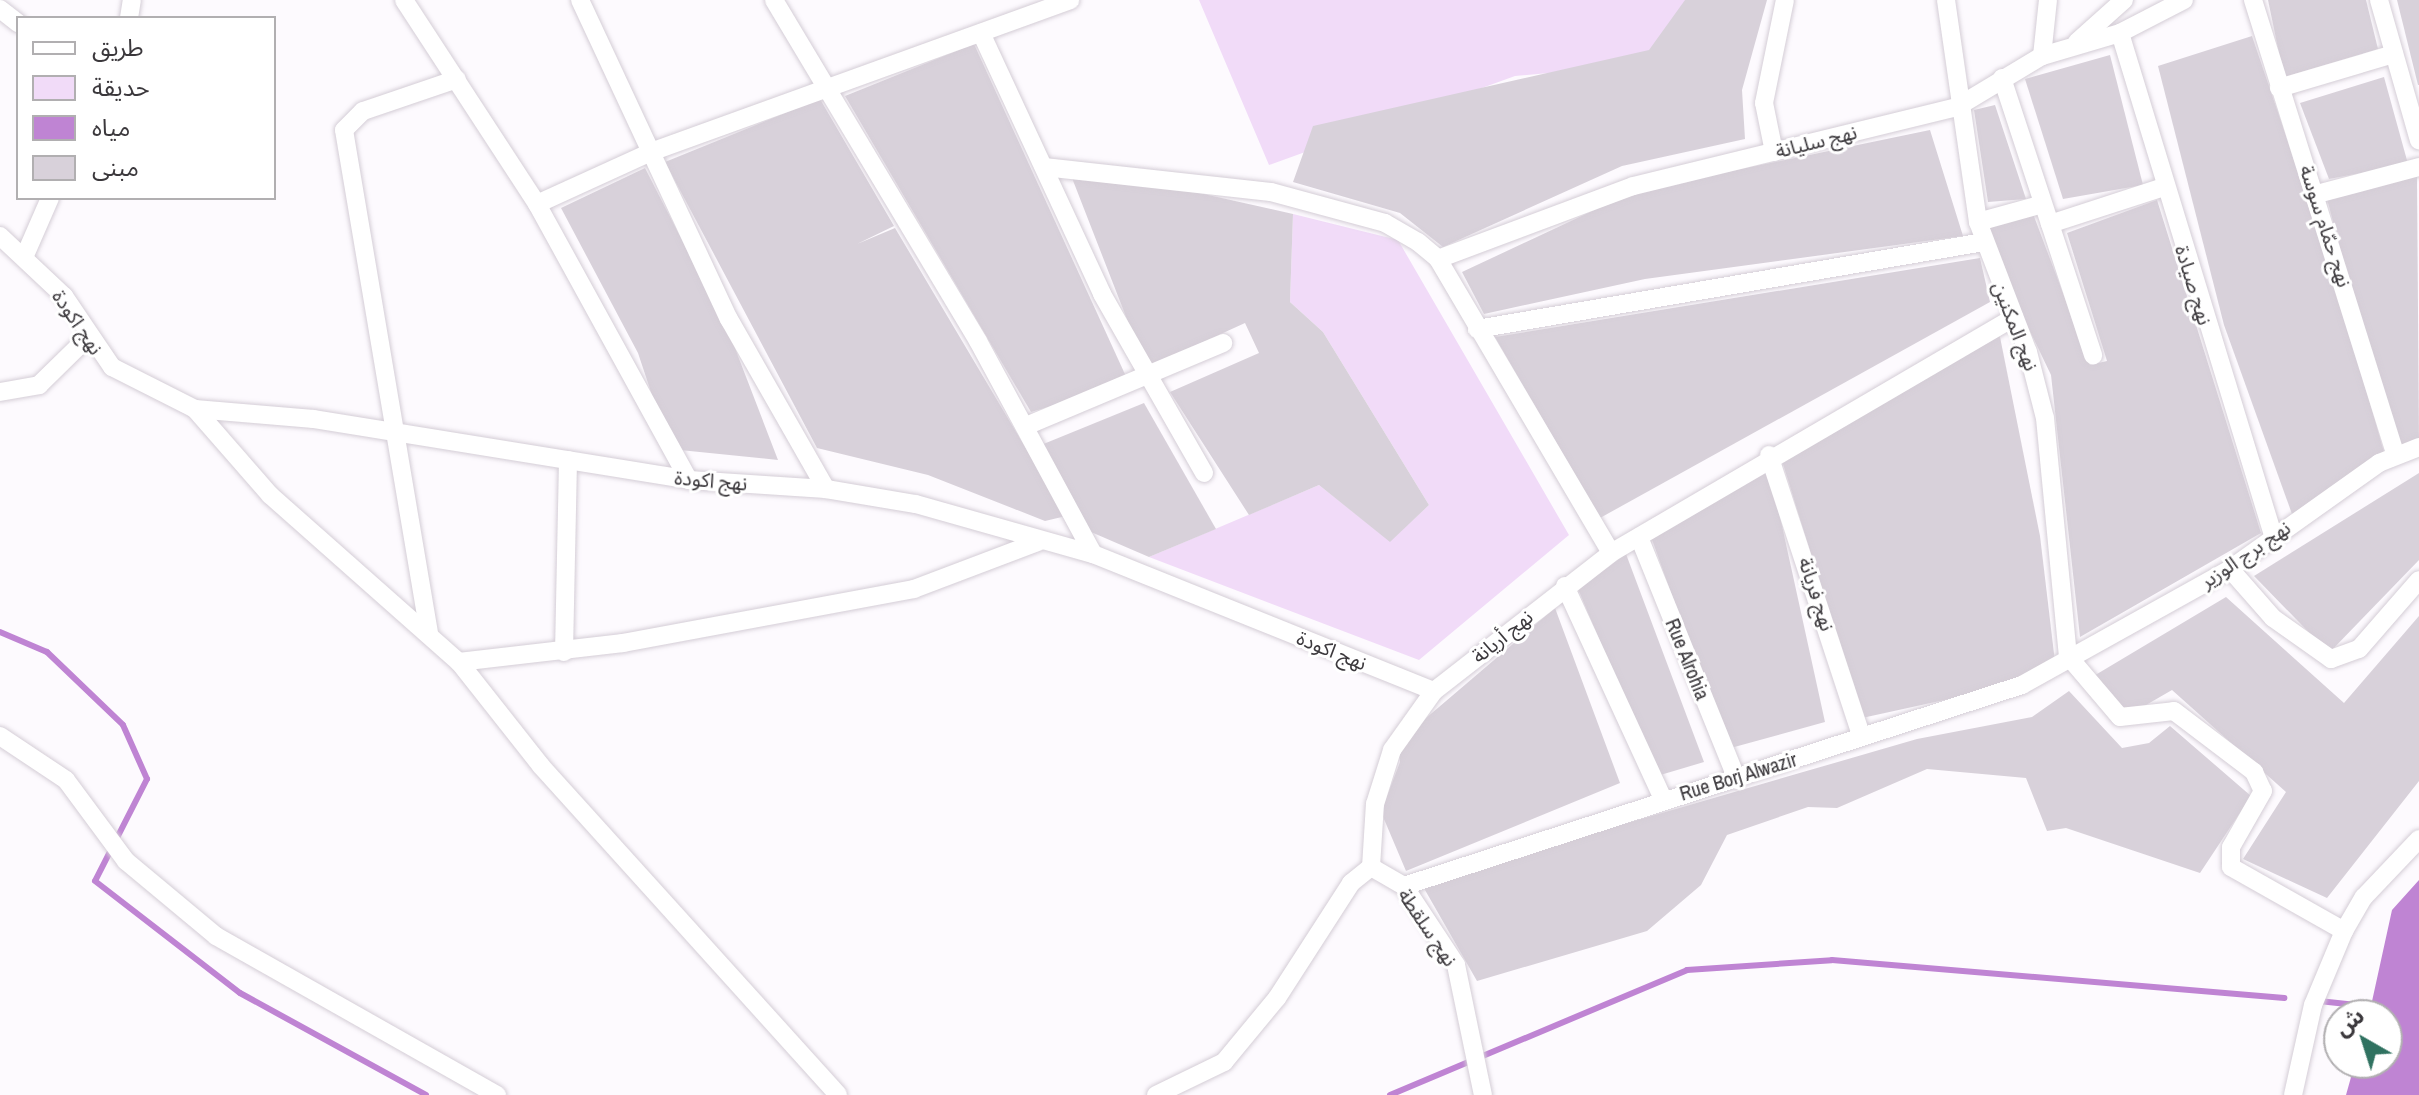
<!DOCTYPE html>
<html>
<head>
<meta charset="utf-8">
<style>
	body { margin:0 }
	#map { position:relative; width:2419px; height:1095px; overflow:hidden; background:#fdfafe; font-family:"Archivo Narrow","Noto Sans Arabic",sans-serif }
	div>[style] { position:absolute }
	.green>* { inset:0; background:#f1dbf8 }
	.water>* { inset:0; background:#bf84d3 }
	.stream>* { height:6px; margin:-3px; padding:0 3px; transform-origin:3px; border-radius:3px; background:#bf84d3 }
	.building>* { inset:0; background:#d8d1da }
	.roads { filter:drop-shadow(0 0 2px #d4cdd6) drop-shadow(0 0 2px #d4cdd6) }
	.minor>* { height:18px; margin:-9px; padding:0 9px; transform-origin:9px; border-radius:9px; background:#fff }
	span { translate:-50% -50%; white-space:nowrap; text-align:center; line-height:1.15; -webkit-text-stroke:6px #fff; paint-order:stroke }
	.street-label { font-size:20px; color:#3b383c }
	.legend { position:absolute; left:16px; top:16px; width:260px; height:184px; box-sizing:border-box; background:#fff; border:2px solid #b1afb1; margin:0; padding:10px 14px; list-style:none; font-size:24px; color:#3b383c }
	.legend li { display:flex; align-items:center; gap:16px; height:40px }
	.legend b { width:40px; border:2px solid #b1afb1 }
	.north { position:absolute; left:2323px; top:999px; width:80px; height:80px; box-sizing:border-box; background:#fff; border:2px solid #b1afb1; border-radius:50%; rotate:321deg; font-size:22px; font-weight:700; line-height:32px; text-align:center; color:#3b383c }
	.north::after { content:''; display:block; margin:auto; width:28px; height:36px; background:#307261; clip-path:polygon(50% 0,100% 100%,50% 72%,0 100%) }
</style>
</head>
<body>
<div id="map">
	<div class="green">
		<div style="clip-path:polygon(1199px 0,1698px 0,1659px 63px,1515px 76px,1269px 165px)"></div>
		<div style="clip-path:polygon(1293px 214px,1398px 240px,1569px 535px,1419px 660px,1149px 557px,1319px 485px,1390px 541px,1429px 505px,1323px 332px,1290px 302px)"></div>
	</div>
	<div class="water">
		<div style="clip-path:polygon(2419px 880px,2419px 1095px,2346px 1095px,2355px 1063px,2387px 1063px,2387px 1015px,2369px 1015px,2392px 910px)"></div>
	</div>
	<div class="stream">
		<div style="left:0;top:632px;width:51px;rotate:23.1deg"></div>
		<div style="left:47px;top:652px;width:105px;rotate:43.8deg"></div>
		<div style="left:123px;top:725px;width:59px;rotate:66deg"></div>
		<div style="left:147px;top:779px;width:114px;rotate:117deg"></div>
		<div style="left:95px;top:881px;width:183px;rotate:37.7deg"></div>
		<div style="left:240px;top:993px;width:212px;rotate:28.7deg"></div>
		<div style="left:2319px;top:1001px;width:56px;rotate:6.1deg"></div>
		<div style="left:1390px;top:1095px;width:322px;rotate:-22.8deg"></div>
		<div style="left:1687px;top:970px;width:145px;rotate:-3.9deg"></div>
		<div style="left:1832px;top:960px;width:454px;rotate:4.8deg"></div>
	</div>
	<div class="building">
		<div style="clip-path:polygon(1685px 0,1767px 0,1742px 90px,1745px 139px,1622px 166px,1443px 247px,1400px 213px,1293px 182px,1313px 126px,1649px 50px)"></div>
		<div style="clip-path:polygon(2268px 0,2366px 0,2378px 49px,2284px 77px)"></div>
		<div style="clip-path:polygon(2397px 0,2419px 0,2419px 85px,2418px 85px)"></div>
		<div style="clip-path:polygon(2252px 36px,2337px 287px,2385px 456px,2292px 514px,2224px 325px,2158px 66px)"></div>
		<div style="clip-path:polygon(974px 44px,1129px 383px,1031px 412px,845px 96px)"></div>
		<div style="clip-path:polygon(2110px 55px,2143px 185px,2063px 199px,2025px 79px)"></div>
		<div style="clip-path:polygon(2384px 77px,2408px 164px,2329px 179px,2300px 103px)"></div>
		<div style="clip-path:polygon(820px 99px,894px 226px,857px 244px,895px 228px,1066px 516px,1045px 521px,928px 475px,817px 448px,665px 162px)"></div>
		<div style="clip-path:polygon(1995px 105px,2026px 199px,1988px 202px,1974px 110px)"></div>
		<div style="clip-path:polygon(1930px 130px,1963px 236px,1645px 279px,1484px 314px,1462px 272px,1635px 191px)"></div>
		<div style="clip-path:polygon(645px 168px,728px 330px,778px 460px,670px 449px,638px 353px,561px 208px)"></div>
		<div style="clip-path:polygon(2417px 176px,2419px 445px,2395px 451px,2327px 199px)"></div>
		<div style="clip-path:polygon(1072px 178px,1177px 188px,1293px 214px,1290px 302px,1323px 332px,1429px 505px,1390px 542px,1319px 485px,1249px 515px,1170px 392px,1259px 353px,1245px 323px,1146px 368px)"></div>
		<div style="clip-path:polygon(2157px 200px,2261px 533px,2080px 637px,2051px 375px,1982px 231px,2032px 211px,2090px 365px,2107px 361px,2067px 233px)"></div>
		<div style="clip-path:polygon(1980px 258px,1990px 302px,1600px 518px,1495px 337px)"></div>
		<div style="clip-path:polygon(1998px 327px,2040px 536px,2055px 662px,1990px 690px,1862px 718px,1779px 451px)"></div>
		<div style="clip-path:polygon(1144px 403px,1216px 529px,1149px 557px,1091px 532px,1041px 445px)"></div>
		<div style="clip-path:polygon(1770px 471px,1825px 722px,1727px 749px,1650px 534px)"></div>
		<div style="clip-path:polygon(2419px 473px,2419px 560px,2329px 653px,2254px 576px)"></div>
		<div style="clip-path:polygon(1626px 554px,1704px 762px,1657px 776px,1578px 589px)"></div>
		<div style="clip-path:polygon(2226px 597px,2344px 703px,2419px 616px,2419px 781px,2327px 898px,2243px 859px,2286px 792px,2172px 690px,2127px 716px,2092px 677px)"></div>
		<div style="clip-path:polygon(1555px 608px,1620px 783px,1406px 871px,1381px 812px,1400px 762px,1398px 742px)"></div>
		<div style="clip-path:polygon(2069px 691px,2122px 748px,2149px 743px,2170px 726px,2251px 796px,2200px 873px,2066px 828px,2047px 831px,2026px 778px,1927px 769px,1837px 808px,1808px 807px,1727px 835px,1701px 885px,1647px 931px,1477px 981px,1421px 883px,1917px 739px,2032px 717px)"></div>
	</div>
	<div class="roads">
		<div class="minor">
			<div style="left:404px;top:0;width:244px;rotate:56.9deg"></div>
			<div style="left:537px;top:204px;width:315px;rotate:61.2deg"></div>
			<div style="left:580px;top:0;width:352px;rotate:65deg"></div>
			<div style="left:729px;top:319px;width:196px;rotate:60.3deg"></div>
			<div style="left:774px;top:0;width:397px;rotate:59.1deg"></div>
			<div style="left:978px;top:341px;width:242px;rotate:61.6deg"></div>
			<div style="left:1946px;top:0;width:224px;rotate:81.8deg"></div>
			<div style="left:1978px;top:222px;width:139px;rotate:69deg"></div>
			<div style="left:2028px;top:352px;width:68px;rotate:75.6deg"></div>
			<div style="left:2045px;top:418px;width:239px;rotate:84.5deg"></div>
			<div style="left:2253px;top:0;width:475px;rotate:72.6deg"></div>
			<div style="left:2379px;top:0;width:146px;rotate:74.1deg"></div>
			<div style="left:0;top:9px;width:23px;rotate:38deg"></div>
			<div style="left:129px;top:18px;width:18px;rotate:-81deg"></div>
			<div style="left:2120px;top:33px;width:525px;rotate:73.05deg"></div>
			<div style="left:982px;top:35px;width:285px;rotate:65.1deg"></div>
			<div style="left:1102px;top:294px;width:206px;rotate:60.3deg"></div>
			<div style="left:2077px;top:42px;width:63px;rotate:-41.8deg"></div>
			<div style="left:2042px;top:56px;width:56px;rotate:-83.9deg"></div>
			<div style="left:2002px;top:78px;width:292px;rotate:71.8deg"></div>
			<div style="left:2279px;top:88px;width:120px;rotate:-16.5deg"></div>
			<div style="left:1774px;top:152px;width:50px;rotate:-101.5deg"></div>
			<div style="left:1764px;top:103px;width:105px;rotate:-78.5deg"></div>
			<div style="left:1044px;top:167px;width:228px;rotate:6.3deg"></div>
			<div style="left:1271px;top:192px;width:118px;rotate:15.2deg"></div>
			<div style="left:1385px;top:223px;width:38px;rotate:30deg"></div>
			<div style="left:1418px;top:242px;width:26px;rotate:40deg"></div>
			<div style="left:1438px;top:259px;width:341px;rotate:59.5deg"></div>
			<div style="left:2317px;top:194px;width:106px;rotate:-14.8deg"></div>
			<div style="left:537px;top:204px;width:125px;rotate:-24.5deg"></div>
			<div style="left:651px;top:152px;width:446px;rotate:-19.9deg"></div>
			<div style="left:1978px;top:222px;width:67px;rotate:-15.5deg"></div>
			<div style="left:2050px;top:224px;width:120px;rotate:-18deg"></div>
			<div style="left:0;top:236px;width:88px;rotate:43.2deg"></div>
			<div style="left:64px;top:296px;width:86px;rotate:55.9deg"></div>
			<div style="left:112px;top:367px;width:93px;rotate:26.8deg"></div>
			<div style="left:195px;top:409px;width:119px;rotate:4.8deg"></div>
			<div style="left:314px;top:419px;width:380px;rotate:9.2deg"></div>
			<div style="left:689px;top:480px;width:137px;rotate:3.8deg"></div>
			<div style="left:826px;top:489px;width:91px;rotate:9.5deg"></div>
			<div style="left:916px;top:504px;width:184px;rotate:15.8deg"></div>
			<div style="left:1093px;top:554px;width:367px;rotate:21.9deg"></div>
			<div style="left:26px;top:253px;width:60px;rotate:-66.4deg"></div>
			<div style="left:1438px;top:259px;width:208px;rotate:-20.5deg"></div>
			<div style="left:1633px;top:186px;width:333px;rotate:-13.7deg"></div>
			<div style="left:1957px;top:107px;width:99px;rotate:-31deg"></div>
			<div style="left:2042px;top:56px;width:81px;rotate:-16.4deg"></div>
			<div style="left:2120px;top:33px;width:72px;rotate:-27.3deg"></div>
			<div style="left:1477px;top:329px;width:514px;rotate:-9.74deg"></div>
			<div style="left:0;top:392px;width:40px;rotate:-10deg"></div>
			<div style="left:39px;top:385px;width:67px;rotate:-44.4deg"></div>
			<div style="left:195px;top:409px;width:114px;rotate:48.9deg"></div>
			<div style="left:270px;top:495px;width:252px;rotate:41.5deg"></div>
			<div style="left:459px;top:662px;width:132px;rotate:51.7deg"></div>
			<div style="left:541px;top:766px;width:443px;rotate:47.9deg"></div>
			<div style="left:1026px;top:426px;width:214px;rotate:-22.8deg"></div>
			<div style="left:1769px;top:455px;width:294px;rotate:71.8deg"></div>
			<div style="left:1639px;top:537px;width:262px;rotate:68deg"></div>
			<div style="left:2230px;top:569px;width:65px;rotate:48.7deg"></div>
			<div style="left:2273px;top:618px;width:71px;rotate:35.3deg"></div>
			<div style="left:2331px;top:659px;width:30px;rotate:-20deg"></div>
			<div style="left:2359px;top:649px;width:91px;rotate:-49deg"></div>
			<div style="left:1565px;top:586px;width:234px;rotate:65.3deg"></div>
			<div style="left:429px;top:633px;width:510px;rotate:-99.59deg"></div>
			<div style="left:344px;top:130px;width:27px;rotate:-45deg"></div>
			<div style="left:363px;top:111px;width:99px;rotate:-18.8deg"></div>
			<div style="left:564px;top:652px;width:192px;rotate:-88.8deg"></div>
			<div style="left:2068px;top:656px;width:80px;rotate:49.6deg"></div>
			<div style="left:2120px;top:717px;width:54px;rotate:-6.3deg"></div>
			<div style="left:2174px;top:711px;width:101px;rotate:37.3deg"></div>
			<div style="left:2254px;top:772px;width:21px;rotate:65deg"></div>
			<div style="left:2263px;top:791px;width:64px;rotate:119.7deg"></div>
			<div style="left:2231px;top:847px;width:20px;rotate:90deg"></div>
			<div style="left:2231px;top:867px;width:130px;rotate:29.5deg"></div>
			<div style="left:459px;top:662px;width:165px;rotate:-6.6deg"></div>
			<div style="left:623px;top:643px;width:296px;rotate:-10.5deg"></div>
			<div style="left:914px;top:589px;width:133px;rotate:-20.8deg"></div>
			<div style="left:0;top:736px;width:79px;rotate:33.7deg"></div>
			<div style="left:66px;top:780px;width:101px;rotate:53.5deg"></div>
			<div style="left:126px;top:861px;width:117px;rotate:39.8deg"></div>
			<div style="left:216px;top:936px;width:323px;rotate:29.5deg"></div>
			<div style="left:1371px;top:867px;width:38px;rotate:30deg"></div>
			<div style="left:1404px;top:886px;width:95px;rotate:56.6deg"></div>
			<div style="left:1456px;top:965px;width:133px;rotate:78.3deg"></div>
			<div style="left:1404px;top:886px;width:650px;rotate:-18.02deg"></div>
			<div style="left:2022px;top:685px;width:238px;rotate:-29.1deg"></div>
			<div style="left:2230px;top:569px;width:183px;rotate:-35.4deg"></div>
			<div style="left:2379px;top:463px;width:43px;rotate:-21.8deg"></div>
			<div style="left:1156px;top:1095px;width:76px;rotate:-25.9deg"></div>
			<div style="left:1224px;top:1062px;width:83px;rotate:-50.4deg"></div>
			<div style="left:1277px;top:998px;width:137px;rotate:-57.2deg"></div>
			<div style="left:1351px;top:883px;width:26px;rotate:-39deg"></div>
			<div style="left:1371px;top:867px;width:63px;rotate:-86.4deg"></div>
			<div style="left:1375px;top:804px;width:57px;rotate:-72.5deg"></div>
			<div style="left:1392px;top:750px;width:72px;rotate:-54.6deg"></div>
			<div style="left:1434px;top:691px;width:224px;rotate:-37.9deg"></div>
			<div style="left:1611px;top:553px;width:466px;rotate:-30.3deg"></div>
			<div style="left:2293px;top:1095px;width:92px;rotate:-77.5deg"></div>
			<div style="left:2313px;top:1005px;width:80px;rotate:-67.3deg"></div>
			<div style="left:2344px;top:931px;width:39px;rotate:-60deg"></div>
			<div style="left:2364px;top:897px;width:80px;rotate:-46.5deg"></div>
		</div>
	</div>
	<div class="street-label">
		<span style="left:1816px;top:141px;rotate:-14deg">نهج سليانة</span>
		<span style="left:2326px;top:226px;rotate:72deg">نهج حمّام سوسة</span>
		<span style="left:2194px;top:285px;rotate:73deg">نهج صيادة</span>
		<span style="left:78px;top:322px;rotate:56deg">نهج اكودة</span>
		<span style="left:2016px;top:326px;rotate:69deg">نهج المكنين</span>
		<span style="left:711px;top:480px;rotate:5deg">نهج اكودة</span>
		<span style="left:2245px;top:554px;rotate:-34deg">نهج برج الوزير</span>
		<span style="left:1817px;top:594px;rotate:72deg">نهج فريانة</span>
		<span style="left:1502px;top:636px;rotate:-39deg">نهج أريانة</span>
		<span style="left:1332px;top:650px;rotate:22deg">نهج اكودة</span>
		<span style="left:1688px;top:659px;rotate:68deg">Rue Alrohia</span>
		<span style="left:1738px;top:776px;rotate:-17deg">Rue Borj Alwazir</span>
		<span style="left:1428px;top:927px;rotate:56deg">نهج سلقطة</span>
	</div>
	<ul class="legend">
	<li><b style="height:10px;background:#fff"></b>طريق</li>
	<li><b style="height:22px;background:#f1dbf8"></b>حديقة</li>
	<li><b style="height:22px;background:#bf84d3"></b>مياه</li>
	<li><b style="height:22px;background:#d8d1da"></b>مبنى</li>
	</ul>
	<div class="north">ش</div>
</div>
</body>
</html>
